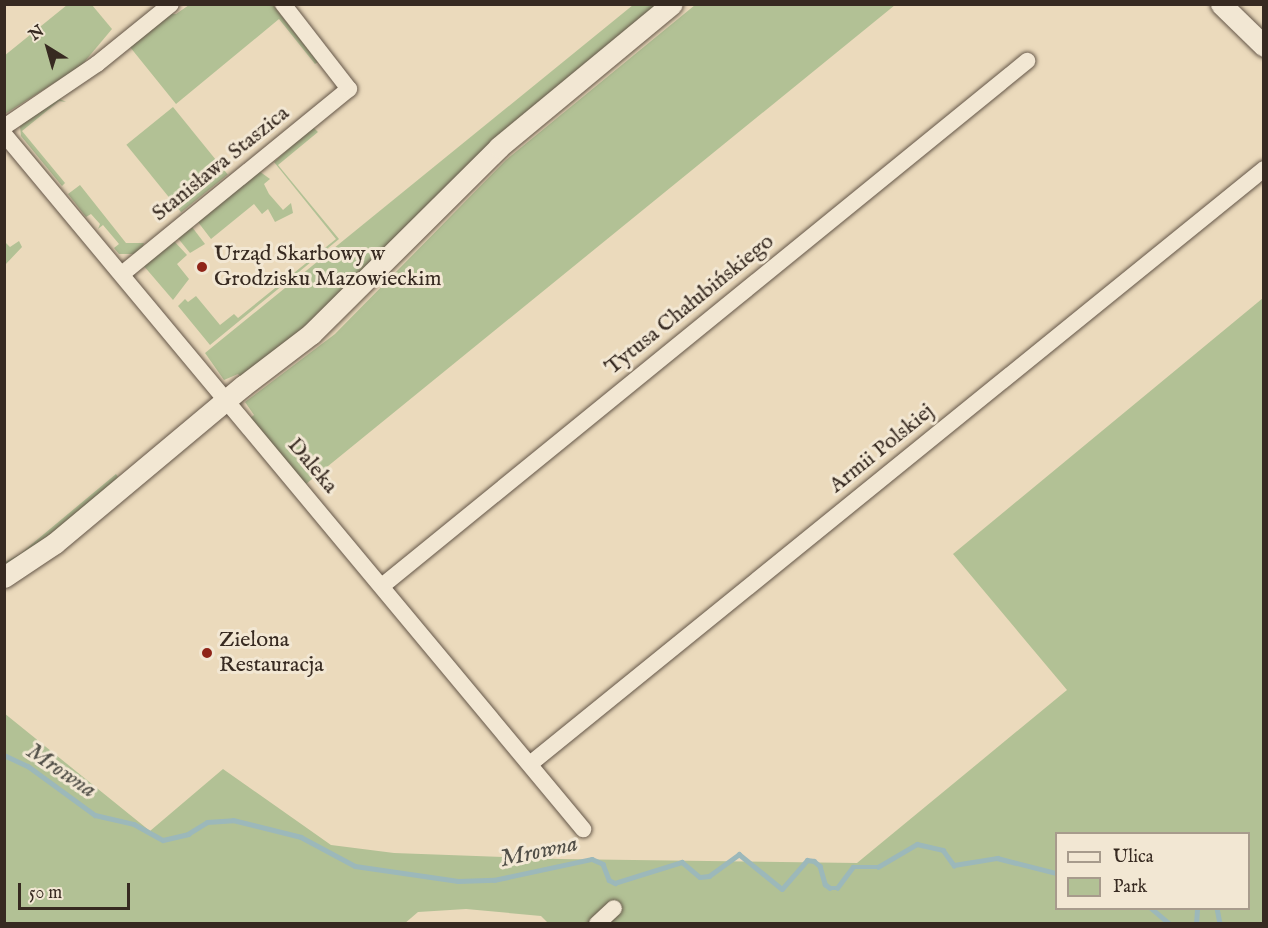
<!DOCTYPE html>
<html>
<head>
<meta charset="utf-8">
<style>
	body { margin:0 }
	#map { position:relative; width:1268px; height:928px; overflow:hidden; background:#ebdabc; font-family:"IM FELL English",serif }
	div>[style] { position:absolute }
	.green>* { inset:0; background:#b2c195; transform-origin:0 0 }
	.stream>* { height:4.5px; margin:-2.25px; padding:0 2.25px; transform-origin:2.25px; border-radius:2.25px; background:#9cb8ba }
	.roads { filter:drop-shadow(0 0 2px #645648) drop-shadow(0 0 2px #645648) }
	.minor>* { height:16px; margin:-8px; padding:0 8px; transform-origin:8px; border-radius:8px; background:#f2e7d3 }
	.tertiary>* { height:21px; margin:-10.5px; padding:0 10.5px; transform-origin:10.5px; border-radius:10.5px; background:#f2e7d3 }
	.dots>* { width:16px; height:16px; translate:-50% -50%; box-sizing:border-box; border:3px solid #f2e7d3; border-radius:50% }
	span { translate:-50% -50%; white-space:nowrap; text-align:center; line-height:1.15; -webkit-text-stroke:6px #f2e7d3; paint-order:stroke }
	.street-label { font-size:22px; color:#372a21 }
	.poi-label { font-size:22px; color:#372a21 }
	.left { translate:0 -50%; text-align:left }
	.water-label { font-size:24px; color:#504e47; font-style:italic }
	.frame { position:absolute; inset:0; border:6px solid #372a21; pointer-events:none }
	.legend { position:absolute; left:1055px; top:832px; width:195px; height:78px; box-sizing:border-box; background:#f2e7d3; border:2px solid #a79b8c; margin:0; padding:8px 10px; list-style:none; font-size:18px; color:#372a21 }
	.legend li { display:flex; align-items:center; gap:12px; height:30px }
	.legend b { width:30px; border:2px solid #a79b8c }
	.north { position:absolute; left:18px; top:18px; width:60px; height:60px; -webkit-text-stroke:4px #f2e7d3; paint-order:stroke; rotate:323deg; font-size:16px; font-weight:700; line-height:24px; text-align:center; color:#372a21 }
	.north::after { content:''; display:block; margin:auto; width:21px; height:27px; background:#372a21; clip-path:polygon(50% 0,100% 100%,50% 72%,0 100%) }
	.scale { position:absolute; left:18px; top:883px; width:112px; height:27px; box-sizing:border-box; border:3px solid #372a21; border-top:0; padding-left:8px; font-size:18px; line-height:21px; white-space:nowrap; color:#372a21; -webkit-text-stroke:4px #f2e7d3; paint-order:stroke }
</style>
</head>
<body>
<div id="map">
	<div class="green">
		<div style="clip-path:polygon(67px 5px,92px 5px,112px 29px,81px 66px,5px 114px,4px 56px)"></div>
		<div style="clip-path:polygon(189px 5px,273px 5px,318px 62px,315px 64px,279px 19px,176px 104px,130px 47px,170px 14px,176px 14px)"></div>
		<div style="clip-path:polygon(633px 5px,661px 5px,334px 304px,242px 378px,238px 374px,224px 380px,205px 353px)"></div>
		<div style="clip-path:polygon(695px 5px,895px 5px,306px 484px,250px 418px,254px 415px,245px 402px,335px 334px,506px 160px)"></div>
		<div style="clip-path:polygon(58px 98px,66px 102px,59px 101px,22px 131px,65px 183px,62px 186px,21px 136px,20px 126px)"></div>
		<div style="left:173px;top:107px;width:87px;height:60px;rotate:51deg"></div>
		<div style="clip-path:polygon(313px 127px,318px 132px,278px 165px,339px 239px,210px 345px,178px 306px,185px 299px,188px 302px,196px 296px,220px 325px,234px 314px,238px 318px,336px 239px,274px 162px)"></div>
		<div style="clip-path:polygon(259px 171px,270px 179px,264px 184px,269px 194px,283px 210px,291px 203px,293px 213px,275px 222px,268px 209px,262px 214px,254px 204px,211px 239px,198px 222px)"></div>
		<div style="clip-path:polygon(80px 185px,126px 243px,144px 243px,143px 247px,134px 254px,119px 254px,114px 248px,119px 244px,103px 225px,98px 229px,100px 224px,91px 214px,86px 217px,68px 194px)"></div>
		<div style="clip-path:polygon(192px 227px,205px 244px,190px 253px,177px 237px)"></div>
		<div style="clip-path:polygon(4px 241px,10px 247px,19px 241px,22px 247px,5px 265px)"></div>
		<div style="clip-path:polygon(174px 241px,187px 255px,177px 264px,189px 279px,173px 300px,143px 265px)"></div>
		<div style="clip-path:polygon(evenodd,1263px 298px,1263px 923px,549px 924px,541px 916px,466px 909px,418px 912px,404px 924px,5px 923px,4px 713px,150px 831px,223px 769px,331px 845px,394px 853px,559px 859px,857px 863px,1067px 690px,953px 554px,1263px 298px,1056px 834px,1248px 834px,1248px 908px,1056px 908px,1056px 834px)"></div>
		<div style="clip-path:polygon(116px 474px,118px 477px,106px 491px,5px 569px,5px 562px,20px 554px)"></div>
	</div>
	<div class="stream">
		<div style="left:4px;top:755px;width:26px;rotate:25deg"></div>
		<div style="left:28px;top:766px;width:83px;rotate:36.2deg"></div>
		<div style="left:95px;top:815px;width:40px;rotate:13deg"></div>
		<div style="left:134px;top:824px;width:33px;rotate:29deg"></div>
		<div style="left:163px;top:840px;width:26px;rotate:-13deg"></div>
		<div style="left:188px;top:834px;width:22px;rotate:-32deg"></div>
		<div style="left:207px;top:822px;width:26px;rotate:-4deg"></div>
		<div style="left:233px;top:820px;width:70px;rotate:14deg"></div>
		<div style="left:301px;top:837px;width:61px;rotate:28.2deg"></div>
		<div style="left:355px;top:866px;width:104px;rotate:8.3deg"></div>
		<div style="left:458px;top:881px;width:36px;rotate:-2deg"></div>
		<div style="left:494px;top:880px;width:100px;rotate:-12.1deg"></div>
		<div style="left:592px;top:859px;width:12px;rotate:24deg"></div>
		<div style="left:603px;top:864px;width:17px;rotate:69deg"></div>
		<div style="left:609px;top:880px;width:7px;rotate:27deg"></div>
		<div style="left:615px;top:883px;width:70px;rotate:-17.4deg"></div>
		<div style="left:682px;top:862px;width:23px;rotate:40deg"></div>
		<div style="left:700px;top:877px;width:9px;rotate:-6deg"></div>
		<div style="left:709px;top:876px;width:37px;rotate:-36deg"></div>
		<div style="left:739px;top:854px;width:55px;rotate:39.1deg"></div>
		<div style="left:782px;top:889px;width:38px;rotate:-49deg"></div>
		<div style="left:807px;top:860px;width:7px;rotate:8deg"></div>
		<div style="left:814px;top:861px;width:8px;rotate:40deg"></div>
		<div style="left:820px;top:866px;width:19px;rotate:74deg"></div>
		<div style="left:825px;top:884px;width:6px;rotate:39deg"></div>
		<div style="left:830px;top:888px;width:7px"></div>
		<div style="left:837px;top:888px;width:26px;rotate:-53deg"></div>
		<div style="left:853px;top:867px;width:25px"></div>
		<div style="left:878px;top:867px;width:45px;rotate:-30.5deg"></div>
		<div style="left:917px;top:844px;width:27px;rotate:13deg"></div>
		<div style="left:943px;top:850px;width:19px;rotate:54deg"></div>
		<div style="left:954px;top:865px;width:44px;rotate:-9.2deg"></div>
		<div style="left:997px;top:858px;width:61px;rotate:14.3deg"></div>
		<div style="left:1151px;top:908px;width:25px;rotate:40deg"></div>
		<div style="left:1217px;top:908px;width:16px;rotate:79deg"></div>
		<div style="left:1196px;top:924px;width:16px;rotate:-86deg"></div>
	</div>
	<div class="roads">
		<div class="minor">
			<div style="left:4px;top:127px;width:112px;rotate:-34.1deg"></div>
			<div style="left:97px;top:64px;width:95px;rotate:-39deg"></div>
			<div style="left:4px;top:134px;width:905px;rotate:50.2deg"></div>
			<div style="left:122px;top:274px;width:293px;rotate:-39.2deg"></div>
			<div style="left:349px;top:89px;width:108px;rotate:-127.8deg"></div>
			<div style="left:382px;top:586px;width:832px;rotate:-39.14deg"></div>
			<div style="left:530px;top:764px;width:945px;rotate:-39.03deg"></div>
			<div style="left:597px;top:924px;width:23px;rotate:-43deg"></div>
		</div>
		<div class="tertiary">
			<div style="left:1221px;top:4px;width:60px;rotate:44.3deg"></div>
			<div style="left:4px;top:577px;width:61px;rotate:-33.7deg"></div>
			<div style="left:55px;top:543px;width:245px;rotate:-39.9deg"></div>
			<div style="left:243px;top:386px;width:86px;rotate:-37.4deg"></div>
			<div style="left:311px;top:334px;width:265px;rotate:-44.8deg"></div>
			<div style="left:499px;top:147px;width:224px;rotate:-39.6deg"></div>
		</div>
	</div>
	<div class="dots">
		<div style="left:202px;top:267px;background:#8f2418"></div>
		<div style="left:207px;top:653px;background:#8f2418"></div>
	</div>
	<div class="street-label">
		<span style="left:221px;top:164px;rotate:-39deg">Stanisława Staszica</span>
		<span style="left:690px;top:305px;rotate:-39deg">Tytusa Chałubińskiego</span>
		<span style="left:882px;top:449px;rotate:-39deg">Armii Polskiej</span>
		<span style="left:312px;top:466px;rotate:50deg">Daleka</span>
	</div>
	<div class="poi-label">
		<span class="left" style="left:214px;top:267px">Urząd Skarbowy w<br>Grodzisku Mazowieckim</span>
		<span class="left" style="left:219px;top:653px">Zielona<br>Restauracja</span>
	</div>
	<div class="water-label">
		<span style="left:61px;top:771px;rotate:34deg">Mrowna</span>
		<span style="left:539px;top:852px;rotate:-12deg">Mrowna</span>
	</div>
	<div class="frame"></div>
	<ul class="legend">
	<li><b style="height:8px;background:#f2e7d3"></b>Ulica</li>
	<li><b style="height:16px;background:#b2c195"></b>Park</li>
	</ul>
	<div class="north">N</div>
	<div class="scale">50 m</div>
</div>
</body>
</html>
